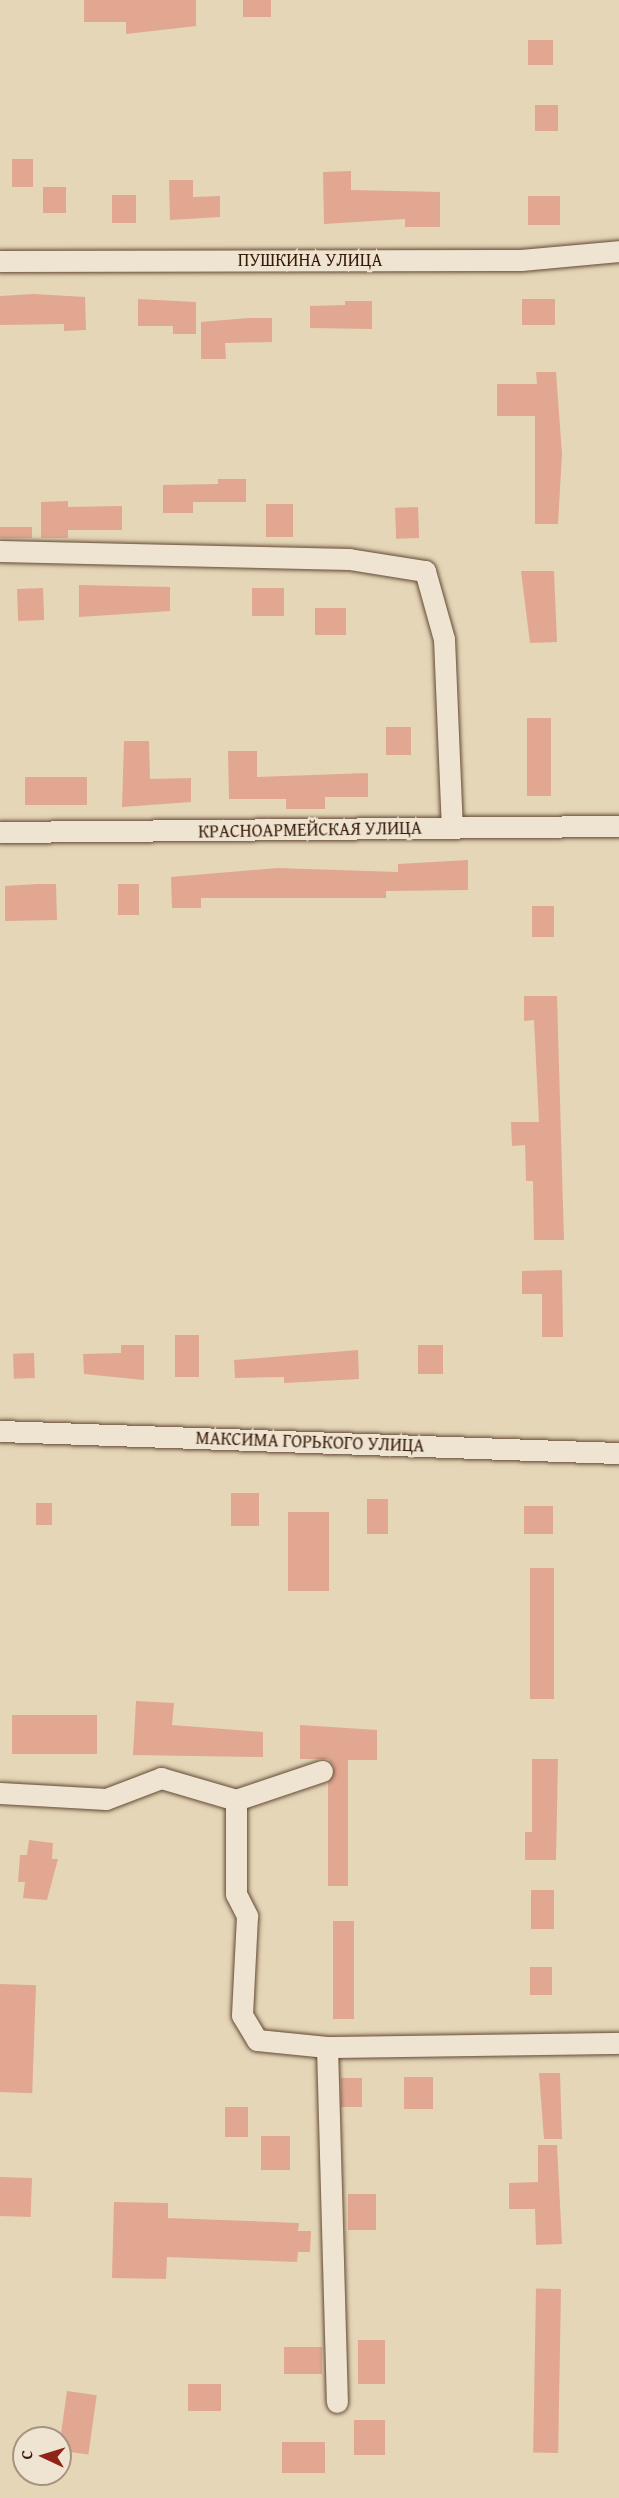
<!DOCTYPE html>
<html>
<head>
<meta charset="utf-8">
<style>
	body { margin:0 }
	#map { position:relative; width:619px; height:2498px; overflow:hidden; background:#e5d6b8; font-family:"Gentium Book Plus",serif }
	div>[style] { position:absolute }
	.building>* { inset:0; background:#e1a791; transform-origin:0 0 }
	.roads { filter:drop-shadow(0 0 2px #644a34) drop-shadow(0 0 2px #644a34) }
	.minor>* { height:21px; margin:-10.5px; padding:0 10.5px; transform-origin:10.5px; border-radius:10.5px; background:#eee4d1 }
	span { translate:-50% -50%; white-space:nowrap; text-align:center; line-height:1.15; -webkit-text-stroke:5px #eee4d1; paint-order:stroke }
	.street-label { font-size:18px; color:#391b08 }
	.north { position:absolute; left:12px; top:2426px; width:60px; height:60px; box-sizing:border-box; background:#eee4d1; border:2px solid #a69481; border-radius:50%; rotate:274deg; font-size:16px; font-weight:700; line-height:24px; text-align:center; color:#391b08 }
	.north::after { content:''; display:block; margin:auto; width:21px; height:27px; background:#8f2418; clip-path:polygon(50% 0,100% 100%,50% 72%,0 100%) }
</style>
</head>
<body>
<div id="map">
	<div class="building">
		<div style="clip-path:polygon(84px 0,196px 0,196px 26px,126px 34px,126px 22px,84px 22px)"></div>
		<div style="left:243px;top:0;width:28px;height:17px"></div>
		<div style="left:528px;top:40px;width:25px;height:25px"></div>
		<div style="left:535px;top:105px;width:23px;height:26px"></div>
		<div style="left:33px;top:159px;width:28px;height:21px;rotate:90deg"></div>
		<div style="clip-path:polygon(351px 171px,351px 190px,440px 192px,440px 227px,405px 227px,405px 219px,324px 224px,323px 172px)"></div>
		<div style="clip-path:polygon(169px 180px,193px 180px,193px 197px,220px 196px,220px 217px,170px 220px)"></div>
		<div style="left:66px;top:187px;width:26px;height:23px;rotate:90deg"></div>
		<div style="left:112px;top:195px;width:24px;height:28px"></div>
		<div style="left:528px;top:196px;width:32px;height:29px"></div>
		<div style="clip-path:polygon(34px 294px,85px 297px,86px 330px,64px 331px,64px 324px,0 325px,0 296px)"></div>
		<div style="clip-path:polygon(138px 299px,196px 302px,196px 334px,173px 334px,173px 326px,138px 326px)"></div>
		<div style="left:522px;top:299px;width:33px;height:26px"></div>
		<div style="clip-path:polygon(345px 301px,372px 301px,372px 329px,310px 328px,310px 306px,345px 305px)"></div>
		<div style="clip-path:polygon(249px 318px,272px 318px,272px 342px,225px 343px,226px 359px,201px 359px,201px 322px)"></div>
		<div style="clip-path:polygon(536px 372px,556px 372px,562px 454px,558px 524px,535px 524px,535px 416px,497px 416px,497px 384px,537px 384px)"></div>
		<div style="clip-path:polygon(218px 479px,246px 479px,246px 502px,193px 502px,193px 513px,163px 513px,163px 485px,218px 484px)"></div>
		<div style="clip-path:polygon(68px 501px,68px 507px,122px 506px,122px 530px,68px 530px,68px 538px,41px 538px,41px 502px)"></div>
		<div style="left:266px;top:504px;width:27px;height:33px"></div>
		<div style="left:418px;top:507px;width:31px;height:23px;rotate:88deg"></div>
		<div style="left:0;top:527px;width:32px;height:11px"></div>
		<div style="clip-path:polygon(521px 571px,554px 571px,557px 642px,530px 643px)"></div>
		<div style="clip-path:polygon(79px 585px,170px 587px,170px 611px,79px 617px)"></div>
		<div style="left:43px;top:588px;width:32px;height:26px;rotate:88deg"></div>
		<div style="left:252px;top:588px;width:32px;height:28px"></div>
		<div style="left:315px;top:608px;width:31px;height:27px"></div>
		<div style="left:527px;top:718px;width:24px;height:78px"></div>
		<div style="left:386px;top:727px;width:25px;height:28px"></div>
		<div style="clip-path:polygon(124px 741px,149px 741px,150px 779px,191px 778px,191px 802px,122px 807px)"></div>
		<div style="clip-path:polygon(228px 751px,257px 751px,257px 777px,368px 773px,368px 797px,325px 797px,325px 809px,286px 809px,286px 799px,229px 799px)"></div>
		<div style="left:87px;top:777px;width:28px;height:62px;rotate:90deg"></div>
		<div style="clip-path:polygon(468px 860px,468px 890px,386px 891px,386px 898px,201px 898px,201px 908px,172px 908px,171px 877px,277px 868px,398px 872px,398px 864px)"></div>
		<div style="clip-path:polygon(38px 884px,56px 884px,57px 920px,5px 921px,5px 886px)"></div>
		<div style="left:118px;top:884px;width:21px;height:31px"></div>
		<div style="left:532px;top:906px;width:22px;height:31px"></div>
		<div style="clip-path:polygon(524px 996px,557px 996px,564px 1240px,534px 1240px,533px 1181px,526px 1181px,525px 1145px,512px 1146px,511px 1122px,539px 1122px,534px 1020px,524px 1021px)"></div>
		<div style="clip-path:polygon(562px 1270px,563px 1337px,542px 1337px,542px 1294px,522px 1294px,522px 1271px)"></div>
		<div style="left:175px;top:1335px;width:24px;height:42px"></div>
		<div style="clip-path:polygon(121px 1345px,144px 1345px,144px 1380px,84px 1374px,83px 1354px,121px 1353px)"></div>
		<div style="left:418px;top:1345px;width:25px;height:29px"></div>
		<div style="clip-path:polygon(358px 1350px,359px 1379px,284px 1383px,284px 1377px,235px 1378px,234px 1360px)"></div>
		<div style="left:34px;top:1353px;width:25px;height:21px;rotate:88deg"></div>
		<div style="left:231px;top:1493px;width:28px;height:33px"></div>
		<div style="left:388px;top:1499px;width:35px;height:21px;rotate:90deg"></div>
		<div style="left:36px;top:1503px;width:16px;height:22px"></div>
		<div style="left:524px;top:1506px;width:29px;height:28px"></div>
		<div style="left:288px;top:1512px;width:41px;height:79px"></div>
		<div style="left:530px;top:1568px;width:24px;height:131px"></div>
		<div style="clip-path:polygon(136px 1701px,174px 1703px,172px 1725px,263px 1732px,263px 1757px,133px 1755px)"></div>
		<div style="left:12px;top:1715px;width:85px;height:39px"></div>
		<div style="clip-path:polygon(300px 1725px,377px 1730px,377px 1760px,348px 1760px,348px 1886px,328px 1886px,328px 1782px,334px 1767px,328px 1759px,300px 1759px)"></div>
		<div style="clip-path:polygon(532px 1759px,558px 1759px,556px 1860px,525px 1860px,525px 1832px,532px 1832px)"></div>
		<div style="clip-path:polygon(29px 1840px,53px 1843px,52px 1859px,58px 1859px,47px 1900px,23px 1898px,25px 1882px,18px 1882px,20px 1855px,27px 1855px)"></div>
		<div style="left:531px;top:1890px;width:23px;height:39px"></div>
		<div style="left:333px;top:1921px;width:21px;height:98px"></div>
		<div style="left:530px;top:1967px;width:22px;height:28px"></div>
		<div style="left:0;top:1984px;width:36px;height:108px;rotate:2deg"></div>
		<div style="clip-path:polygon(539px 2073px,560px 2073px,562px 2139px,544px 2139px)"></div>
		<div style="left:404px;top:2077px;width:29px;height:32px"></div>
		<div style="left:341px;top:2078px;width:21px;height:29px"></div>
		<div style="left:225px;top:2107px;width:23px;height:30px"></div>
		<div style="left:261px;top:2136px;width:29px;height:34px"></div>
		<div style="clip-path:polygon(538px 2145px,557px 2145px,562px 2244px,536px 2245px,535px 2209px,509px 2209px,509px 2183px,538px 2182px)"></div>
		<div style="left:0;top:2177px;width:32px;height:39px;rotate:2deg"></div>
		<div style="left:348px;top:2194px;width:28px;height:36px"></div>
		<div style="clip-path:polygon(114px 2202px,168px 2203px,168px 2218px,299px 2223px,298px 2231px,311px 2231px,310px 2252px,298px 2252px,297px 2262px,167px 2257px,166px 2279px,112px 2278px)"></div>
		<div style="left:561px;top:2289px;width:164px;height:25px;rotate:91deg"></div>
		<div style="left:358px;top:2340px;width:27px;height:44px"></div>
		<div style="left:284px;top:2347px;width:38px;height:27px"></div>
		<div style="left:188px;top:2384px;width:33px;height:27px"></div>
		<div style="left:67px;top:2391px;width:30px;height:60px;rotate:8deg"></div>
		<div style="left:354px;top:2420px;width:31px;height:35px"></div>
		<div style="left:282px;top:2442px;width:43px;height:31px"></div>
	</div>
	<div class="roads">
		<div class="minor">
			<div style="left:0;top:261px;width:521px;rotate:-0.11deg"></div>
			<div style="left:521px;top:260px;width:98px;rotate:-5.2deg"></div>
			<div style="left:0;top:551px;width:349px;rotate:1.3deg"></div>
			<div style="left:349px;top:559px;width:77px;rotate:9deg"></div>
			<div style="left:425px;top:571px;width:71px;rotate:74.4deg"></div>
			<div style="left:444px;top:639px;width:189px;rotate:87.6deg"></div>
			<div style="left:0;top:832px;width:619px;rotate:-0.56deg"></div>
			<div style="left:0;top:1431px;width:619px;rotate:2.04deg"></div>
			<div style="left:322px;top:1771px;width:91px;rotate:161.4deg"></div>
			<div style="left:236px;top:1800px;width:94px;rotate:90deg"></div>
			<div style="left:236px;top:1894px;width:25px;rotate:63deg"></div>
			<div style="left:247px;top:1916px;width:99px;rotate:92.9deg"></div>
			<div style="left:242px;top:2015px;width:29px;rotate:59deg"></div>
			<div style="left:257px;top:2040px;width:70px;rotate:5.7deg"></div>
			<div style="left:327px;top:2047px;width:292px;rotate:-0.8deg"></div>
			<div style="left:0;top:1793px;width:106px;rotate:3.2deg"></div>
			<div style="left:106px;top:1799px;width:59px;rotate:-20.9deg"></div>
			<div style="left:161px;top:1778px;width:78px;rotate:16.3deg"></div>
			<div style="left:327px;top:2047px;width:355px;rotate:88.4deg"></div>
		</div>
	</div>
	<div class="street-label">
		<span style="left:310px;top:260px">ПУШКИНА УЛИЦА</span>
		<span style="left:310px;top:830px;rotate:-1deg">КРАСНОАРМЕЙСКАЯ УЛИЦА</span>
		<span style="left:310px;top:1442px;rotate:2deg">МАКСИМА ГОРЬКОГО УЛИЦА</span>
	</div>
	<div class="north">С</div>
</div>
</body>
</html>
